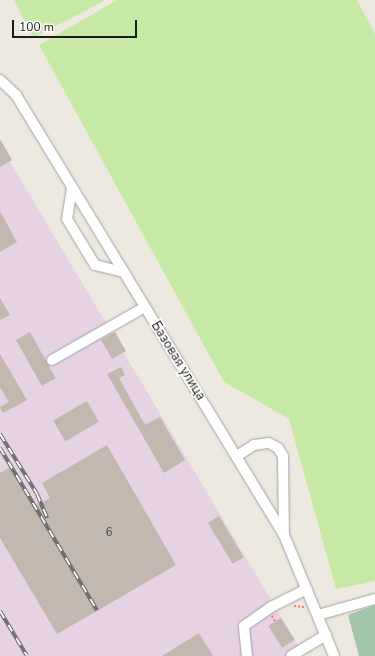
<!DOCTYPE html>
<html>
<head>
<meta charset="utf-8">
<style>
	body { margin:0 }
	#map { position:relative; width:375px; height:656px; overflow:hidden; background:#ede9e1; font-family:"Nunito Sans",sans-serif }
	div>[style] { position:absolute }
	.industrial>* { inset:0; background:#e6d2e3 }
	.grass>* { inset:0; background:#c6e9a5 }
	.cemetery>* { inset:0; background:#a2c6a7 }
	.building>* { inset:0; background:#c2b8b0; transform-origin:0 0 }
	.path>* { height:1.5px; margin-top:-0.75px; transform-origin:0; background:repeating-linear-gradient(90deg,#fa7464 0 2px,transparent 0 4px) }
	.roads { filter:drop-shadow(0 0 1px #a2a2a2) drop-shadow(0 0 1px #a2a2a2) }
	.minor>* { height:10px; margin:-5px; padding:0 5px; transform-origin:5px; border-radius:5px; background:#fff }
	.rail>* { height:4px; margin-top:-2px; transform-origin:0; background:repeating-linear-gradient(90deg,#fff 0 8px,#696969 0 16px); box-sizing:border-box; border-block:1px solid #696969 }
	span { translate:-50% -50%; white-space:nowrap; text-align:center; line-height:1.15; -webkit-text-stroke:3.5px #fff; paint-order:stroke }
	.number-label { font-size:11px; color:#454240 }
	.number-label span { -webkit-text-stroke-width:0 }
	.street-label { font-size:13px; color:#1b1b1b }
	.scale { position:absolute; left:12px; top:20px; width:125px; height:18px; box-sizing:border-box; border:2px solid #1b1b1b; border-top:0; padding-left:5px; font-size:12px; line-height:14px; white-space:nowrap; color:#1b1b1b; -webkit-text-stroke:3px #fff; paint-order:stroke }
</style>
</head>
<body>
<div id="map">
	<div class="industrial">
		<div style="clip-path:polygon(0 145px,295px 640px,303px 656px,0 656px)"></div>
	</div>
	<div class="grass">
		<div style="clip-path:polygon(14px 0,103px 0,104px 1px,33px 38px)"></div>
		<div style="clip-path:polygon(117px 0,357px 0,375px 34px,375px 581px,336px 589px,289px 419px,224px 382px,39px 45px)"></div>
	</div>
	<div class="cemetery">
		<div style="clip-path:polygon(375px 605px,375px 656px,359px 656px,348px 615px)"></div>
	</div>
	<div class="building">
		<div style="clip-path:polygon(0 139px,12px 160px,0 167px)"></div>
		<div style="clip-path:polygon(0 211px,17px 242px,0 252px)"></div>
		<div style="clip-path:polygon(0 298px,10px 315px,0 320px)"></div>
		<div style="left:30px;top:332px;width:53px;height:16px;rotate:61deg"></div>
		<div style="left:115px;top:332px;width:22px;height:16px;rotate:60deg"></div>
		<div style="clip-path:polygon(0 354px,27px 400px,3px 413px,0 407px,9px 402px,0 387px)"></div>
		<div style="clip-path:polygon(121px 367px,125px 375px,119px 378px,145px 425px,160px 417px,185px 460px,164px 473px,107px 374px)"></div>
		<div style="left:87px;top:401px;width:24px;height:39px;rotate:60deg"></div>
		<div style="clip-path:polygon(107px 445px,176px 565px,57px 634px,0 538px,0 473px,10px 467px,34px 507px,50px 498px,42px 483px)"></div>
		<div style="left:219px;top:516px;width:48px;height:13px;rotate:59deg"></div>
		<div style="left:281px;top:618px;width:26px;height:15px;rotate:58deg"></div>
		<div style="clip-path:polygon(199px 633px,213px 656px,162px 656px)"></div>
	</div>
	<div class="path">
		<div style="left:294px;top:606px;width:10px;rotate:6deg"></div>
		<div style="left:272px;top:616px;width:6px;rotate:59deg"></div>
	</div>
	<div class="roads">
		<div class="minor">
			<div style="left:0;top:80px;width:22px;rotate:43deg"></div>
			<div style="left:16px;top:95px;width:515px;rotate:58.65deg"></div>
			<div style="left:284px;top:535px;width:131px;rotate:67.5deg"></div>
			<div style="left:72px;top:188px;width:31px;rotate:99deg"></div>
			<div style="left:67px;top:219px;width:54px;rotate:58.7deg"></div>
			<div style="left:95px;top:265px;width:30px;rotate:14deg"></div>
			<div style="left:52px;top:360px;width:107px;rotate:-29.7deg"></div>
			<div style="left:237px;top:456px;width:20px;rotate:-33deg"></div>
			<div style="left:254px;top:445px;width:15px;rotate:-8deg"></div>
			<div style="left:269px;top:443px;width:10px;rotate:29deg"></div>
			<div style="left:278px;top:448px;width:9px;rotate:58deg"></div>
			<div style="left:283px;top:456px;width:79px;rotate:89.3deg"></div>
			<div style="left:318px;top:615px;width:59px;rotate:-15.7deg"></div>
			<div style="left:247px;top:656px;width:30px;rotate:-96deg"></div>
			<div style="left:244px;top:626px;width:33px;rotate:-35deg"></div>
			<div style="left:271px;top:607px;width:40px;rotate:-26.6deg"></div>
			<div style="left:291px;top:656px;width:41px;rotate:-31deg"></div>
		</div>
	</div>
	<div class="rail">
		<div style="left:0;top:434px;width:70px;rotate:58.3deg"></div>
		<div style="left:37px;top:494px;width:26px;rotate:67deg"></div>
		<div style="left:0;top:448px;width:189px;rotate:59.1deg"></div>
		<div style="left:0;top:611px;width:52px;rotate:59deg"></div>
	</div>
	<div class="number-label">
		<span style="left:109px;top:533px">6</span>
	</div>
	<div class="street-label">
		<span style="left:178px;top:361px;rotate:58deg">Базовая улица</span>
	</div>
	<div class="scale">100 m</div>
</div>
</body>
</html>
